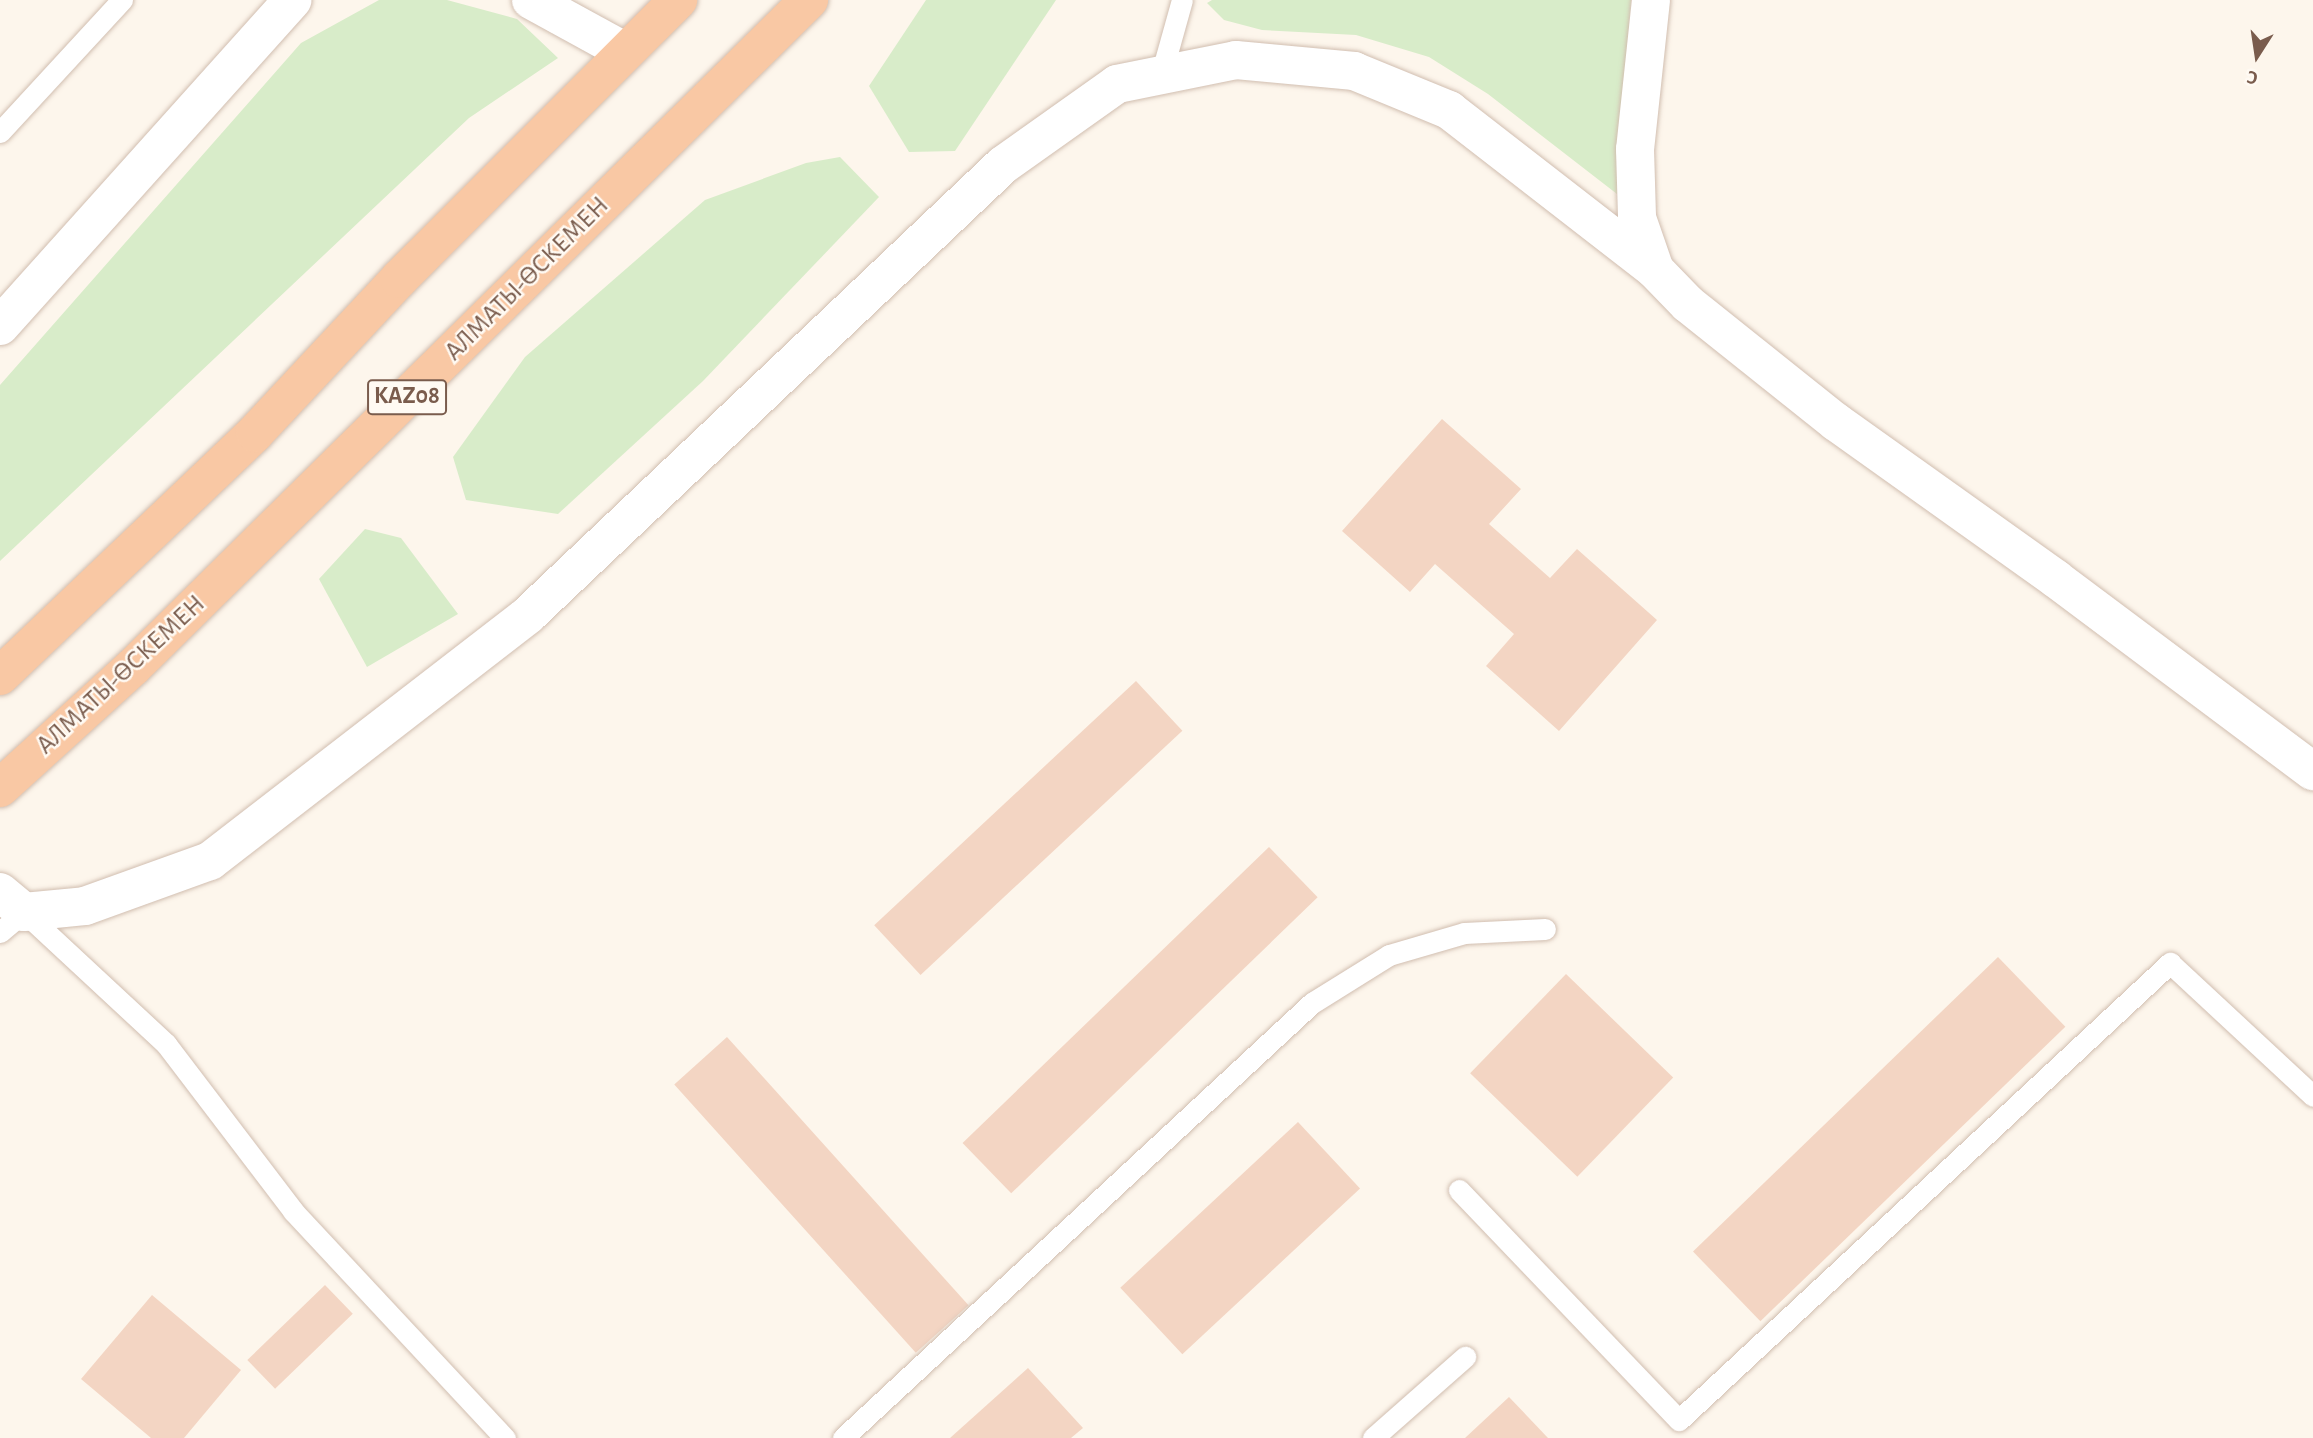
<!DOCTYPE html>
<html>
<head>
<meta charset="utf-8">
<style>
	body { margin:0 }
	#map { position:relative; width:2313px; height:1438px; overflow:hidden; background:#fdf6ec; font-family:"Alegreya Sans",sans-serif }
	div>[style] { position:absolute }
	.green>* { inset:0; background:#d8ecc9 }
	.building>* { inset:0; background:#f3d5c3; transform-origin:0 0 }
	.roads { filter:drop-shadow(0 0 2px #d1beb0) drop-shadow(0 0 2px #d1beb0) }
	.service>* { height:21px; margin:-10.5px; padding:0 10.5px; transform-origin:10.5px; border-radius:10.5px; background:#fff }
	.minor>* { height:38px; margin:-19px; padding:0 19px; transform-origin:19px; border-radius:19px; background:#fff }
	.tertiary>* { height:38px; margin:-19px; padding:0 19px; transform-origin:19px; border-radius:19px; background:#fff }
	.trunk>* { height:38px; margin:-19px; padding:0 19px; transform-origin:19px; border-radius:19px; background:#f9c8a4 }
	span { translate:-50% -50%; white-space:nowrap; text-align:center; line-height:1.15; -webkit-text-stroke:5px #fffaf3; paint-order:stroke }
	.shield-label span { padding:2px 5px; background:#fffaf3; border:2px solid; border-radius:5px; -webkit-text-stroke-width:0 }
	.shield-label { font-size:24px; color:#7a5c4d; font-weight:700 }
	.street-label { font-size:26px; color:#7a5c4d }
	.north { position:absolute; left:2222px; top:21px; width:70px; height:70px; -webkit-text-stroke:5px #fffaf3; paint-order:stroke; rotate:192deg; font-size:19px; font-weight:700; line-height:28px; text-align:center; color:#7a5c4d }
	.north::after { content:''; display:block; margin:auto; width:24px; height:32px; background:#7a5c4d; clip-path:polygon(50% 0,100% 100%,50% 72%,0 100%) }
</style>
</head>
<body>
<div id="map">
	<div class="green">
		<div style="clip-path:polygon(379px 0,447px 0,517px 19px,558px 58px,469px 118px,0 561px,0 385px,301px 43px)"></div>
		<div style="clip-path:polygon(926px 0,1056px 0,955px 151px,909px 152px,869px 86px)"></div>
		<div style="clip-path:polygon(1212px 0,1631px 0,1617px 194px,1488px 94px,1429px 57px,1356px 35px,1262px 30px,1224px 20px,1207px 3px)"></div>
		<div style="clip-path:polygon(840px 157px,879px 197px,703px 381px,558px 514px,466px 500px,453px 457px,525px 357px,705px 200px,806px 163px)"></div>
		<div style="clip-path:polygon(365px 529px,401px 538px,458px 614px,367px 667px,319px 579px)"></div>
	</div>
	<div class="building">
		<div style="clip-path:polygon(1442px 419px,1521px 489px,1489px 524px,1550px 578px,1577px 549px,1657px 620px,1559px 731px,1486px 666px,1514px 634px,1435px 564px,1410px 592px,1342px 531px)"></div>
		<div style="left:1136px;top:681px;width:68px;height:358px;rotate:47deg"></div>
		<div style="left:1269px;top:847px;width:70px;height:426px;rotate:46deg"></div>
		<div style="left:1998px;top:957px;width:97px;height:424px;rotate:46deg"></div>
		<div style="left:1566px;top:974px;width:149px;height:138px;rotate:44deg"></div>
		<div style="left:727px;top:1037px;width:361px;height:71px;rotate:48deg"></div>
		<div style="left:1298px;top:1122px;width:91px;height:243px;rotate:47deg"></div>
		<div style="left:325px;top:1285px;width:40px;height:108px;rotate:46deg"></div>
		<div style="clip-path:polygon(152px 1295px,241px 1370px,184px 1438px,151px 1438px,81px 1379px)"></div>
		<div style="clip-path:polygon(1028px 1368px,1083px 1428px,1071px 1438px,950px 1438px)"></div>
		<div style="clip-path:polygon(1509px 1397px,1548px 1438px,1465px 1438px)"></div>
	</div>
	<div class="roads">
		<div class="service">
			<div style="left:1161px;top:75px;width:78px;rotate:-74.4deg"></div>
			<div style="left:0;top:132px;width:180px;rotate:-47.3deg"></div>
			<div style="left:0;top:932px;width:31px;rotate:-40deg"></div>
			<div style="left:24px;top:912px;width:194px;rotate:42.9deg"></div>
			<div style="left:166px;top:1044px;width:210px;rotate:52.7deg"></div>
			<div style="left:293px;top:1211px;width:311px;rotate:47deg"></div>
			<div style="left:1459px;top:1190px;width:318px;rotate:46.3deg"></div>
			<div style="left:1679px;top:1420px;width:671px;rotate:-42.95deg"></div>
			<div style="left:2170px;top:963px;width:195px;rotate:42.9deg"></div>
			<div style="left:843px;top:1438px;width:640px;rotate:-42.85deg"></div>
			<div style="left:1312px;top:1003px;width:91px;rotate:-31.9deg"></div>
			<div style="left:1389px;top:955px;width:78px;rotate:-16.3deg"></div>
			<div style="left:1464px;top:933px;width:81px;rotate:-2.8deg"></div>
			<div style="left:1373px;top:1438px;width:123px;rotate:-41.4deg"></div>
		</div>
		<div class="minor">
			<div style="left:1651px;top:0;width:150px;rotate:96.1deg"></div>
			<div style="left:1635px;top:149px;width:69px;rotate:88.3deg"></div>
			<div style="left:1637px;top:218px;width:55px;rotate:70.9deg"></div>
			<div style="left:0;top:892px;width:31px;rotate:40deg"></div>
			<div style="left:24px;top:912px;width:61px;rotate:-5.6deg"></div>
			<div style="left:85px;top:906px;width:133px;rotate:-19.8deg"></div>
			<div style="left:210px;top:861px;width:402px;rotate:-37.7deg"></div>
			<div style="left:528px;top:615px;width:654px;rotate:-43.45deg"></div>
			<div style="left:1003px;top:165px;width:140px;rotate:-35.4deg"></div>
			<div style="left:1117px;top:84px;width:121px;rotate:-11.4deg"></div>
			<div style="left:1236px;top:60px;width:119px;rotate:5.3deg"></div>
			<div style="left:1354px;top:71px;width:103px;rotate:22.3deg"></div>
			<div style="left:1449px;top:110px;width:261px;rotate:37.8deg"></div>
			<div style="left:1655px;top:270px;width:47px;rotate:45.9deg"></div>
			<div style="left:1688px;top:304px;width:189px;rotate:38.6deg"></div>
			<div style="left:1836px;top:422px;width:270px;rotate:35.5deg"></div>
			<div style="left:2056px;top:579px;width:321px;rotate:36.8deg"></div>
		</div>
		<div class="tertiary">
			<div style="left:531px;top:0;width:106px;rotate:28.7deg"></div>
			<div style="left:0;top:326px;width:438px;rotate:-48.1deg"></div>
		</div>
		<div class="trunk">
			<div style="left:0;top:676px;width:352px;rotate:-43.6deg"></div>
			<div style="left:255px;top:433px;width:211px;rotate:-46.9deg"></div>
			<div style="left:399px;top:279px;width:395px;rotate:-45deg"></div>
			<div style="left:0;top:788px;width:180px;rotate:-42.3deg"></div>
			<div style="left:133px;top:667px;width:950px;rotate:-44.62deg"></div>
		</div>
	</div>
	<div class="shield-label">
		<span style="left:407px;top:397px">KAZ08</span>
	</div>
	<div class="street-label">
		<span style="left:527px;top:279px;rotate:-45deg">АЛМАТЫ-ӨСКЕМЕН</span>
		<span style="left:121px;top:675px;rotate:-43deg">АЛМАТЫ-ӨСКЕМЕН</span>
	</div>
	<div class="north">С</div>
</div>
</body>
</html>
